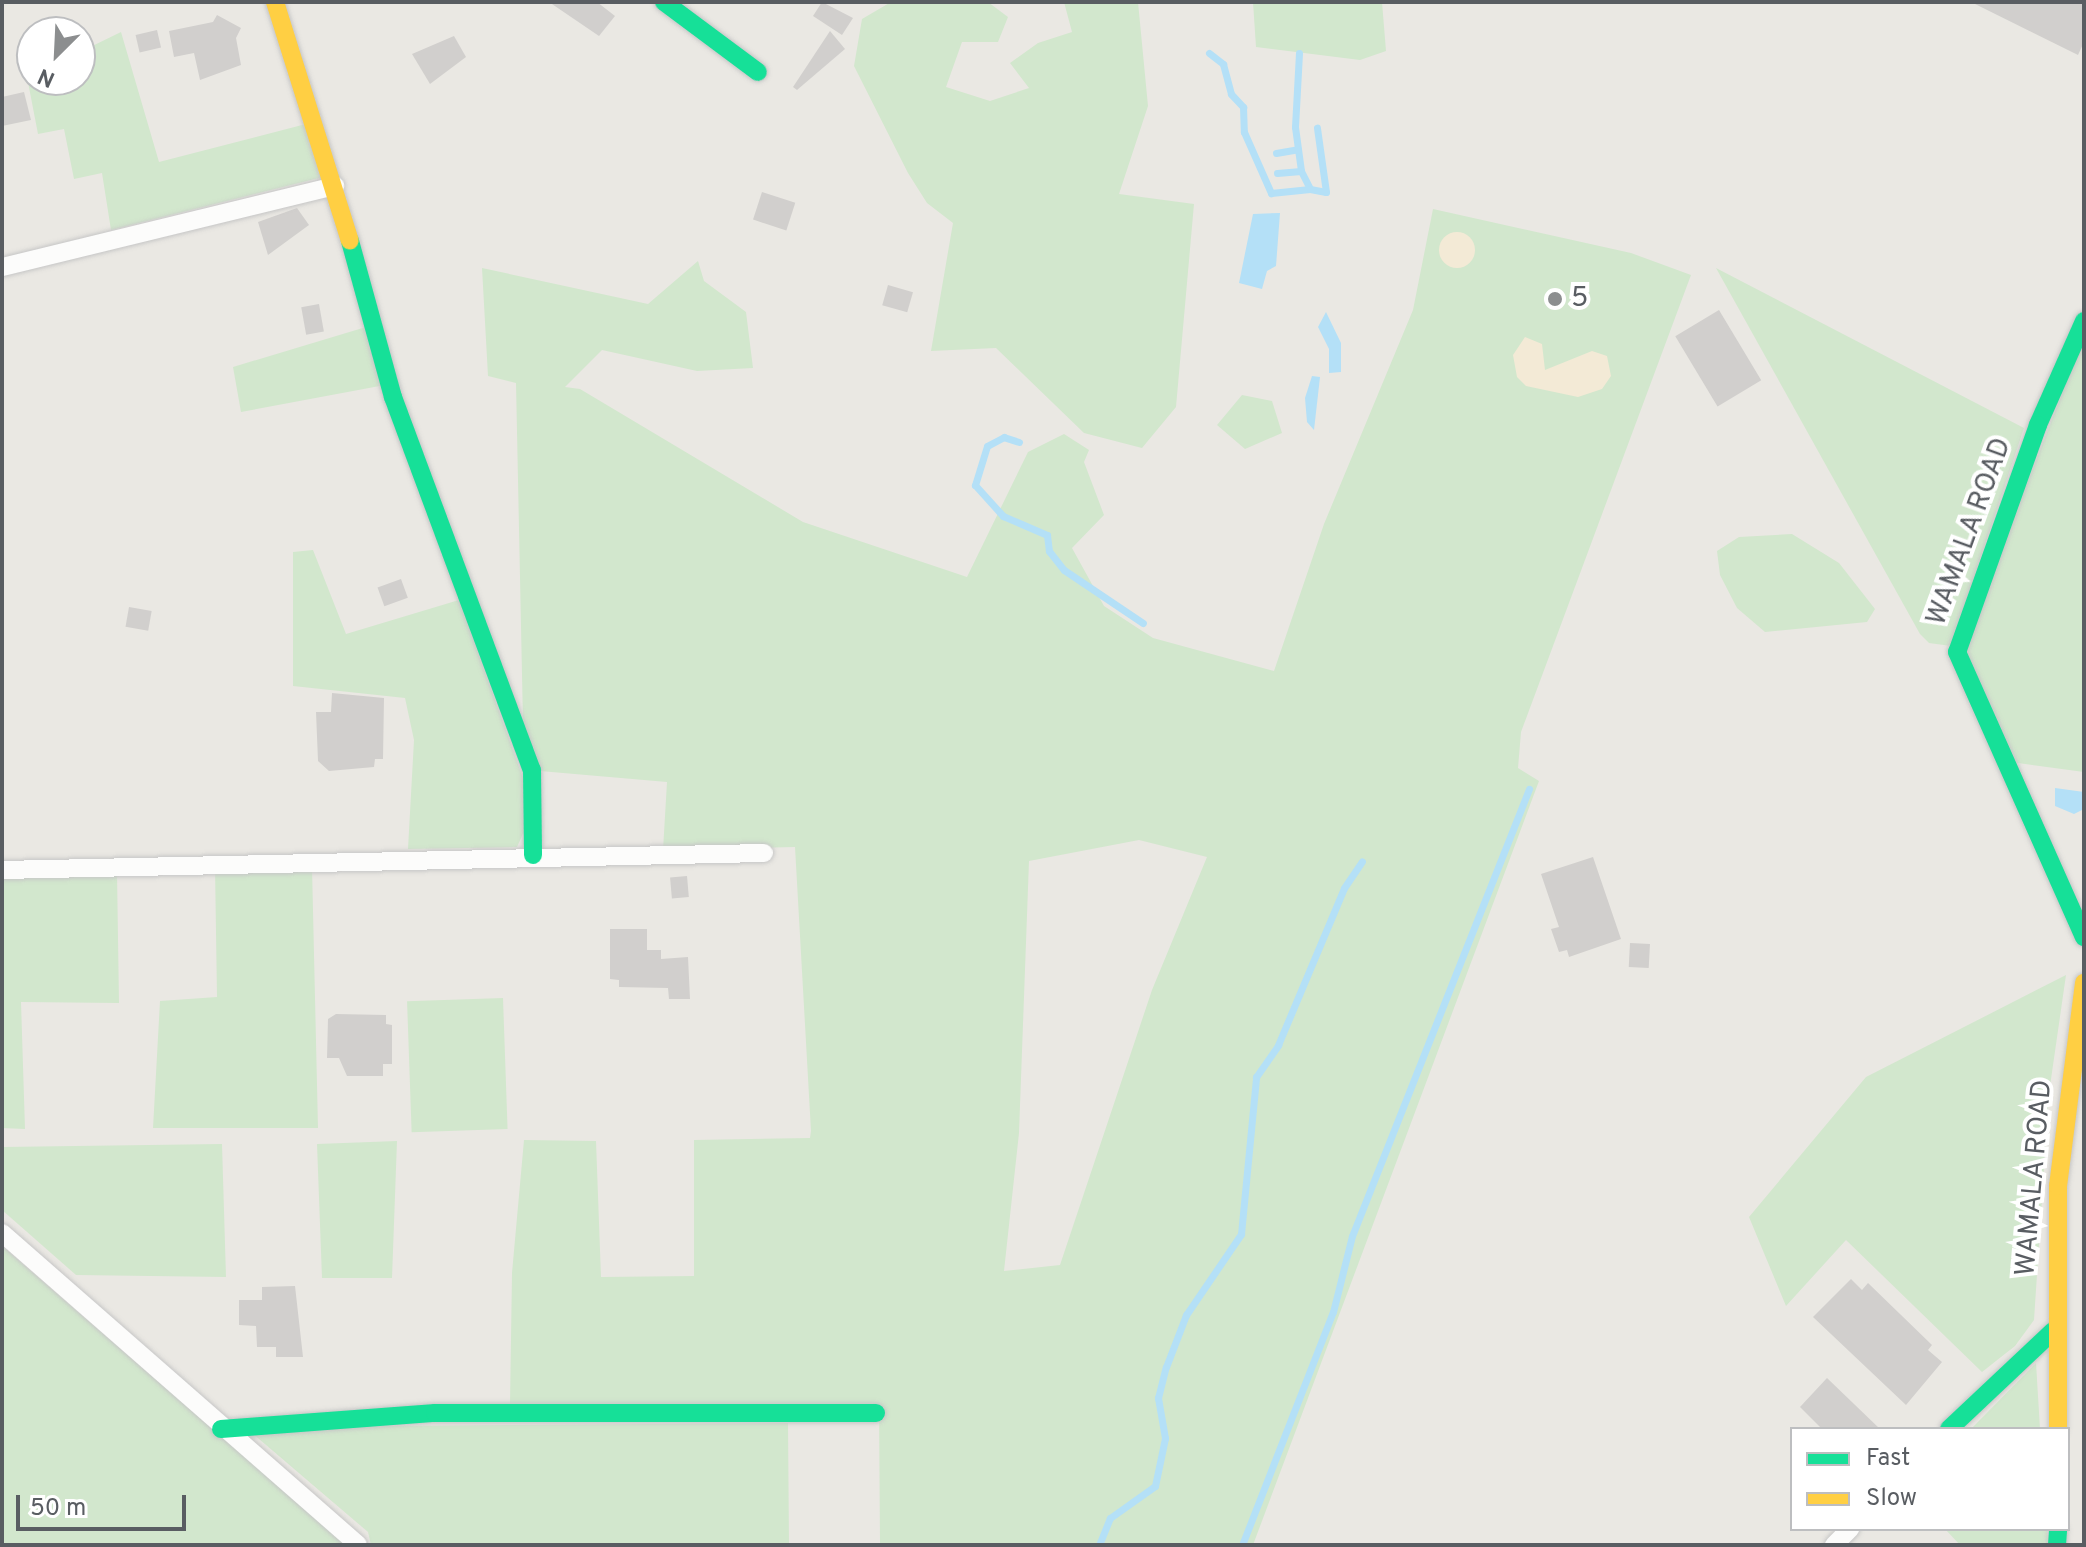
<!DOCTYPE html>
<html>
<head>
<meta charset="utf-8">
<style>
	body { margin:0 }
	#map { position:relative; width:2086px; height:1547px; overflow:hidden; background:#eae8e3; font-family:Overpass,sans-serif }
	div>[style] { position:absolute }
	.green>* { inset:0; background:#d2e7cd; transform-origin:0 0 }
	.sand>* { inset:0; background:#f3ead6 }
	.round { border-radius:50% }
	.water>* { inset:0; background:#b4e0f7 }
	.stream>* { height:7px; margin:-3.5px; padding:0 3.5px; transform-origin:3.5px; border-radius:3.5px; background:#b4e0f7 }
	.building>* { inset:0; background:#d1cfcd; transform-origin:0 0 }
	.roads { filter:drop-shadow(0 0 2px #c6c6c6) drop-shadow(0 0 2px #c6c6c6) }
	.street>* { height:18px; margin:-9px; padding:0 9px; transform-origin:9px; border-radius:9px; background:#fcfcfb }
	.fast>* { height:18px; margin:-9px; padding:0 9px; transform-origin:9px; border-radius:9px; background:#16e098 }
	.slow>* { height:18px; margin:-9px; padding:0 9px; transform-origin:9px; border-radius:9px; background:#ffcf43 }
	.dots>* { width:22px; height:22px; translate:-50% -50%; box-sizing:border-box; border:4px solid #fff; border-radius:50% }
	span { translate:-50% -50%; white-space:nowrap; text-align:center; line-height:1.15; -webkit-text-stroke:8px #fff; paint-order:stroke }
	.poi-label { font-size:28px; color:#595d62 }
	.left { translate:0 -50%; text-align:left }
	.street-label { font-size:28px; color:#595d62 }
	.frame { position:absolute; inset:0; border:4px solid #595d62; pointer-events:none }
	.legend { position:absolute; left:1790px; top:1427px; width:280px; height:104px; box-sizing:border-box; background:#fff; border:2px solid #bdbec0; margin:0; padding:10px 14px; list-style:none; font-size:24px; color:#595d62 }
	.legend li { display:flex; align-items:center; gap:16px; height:40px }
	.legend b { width:40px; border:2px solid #bdbec0 }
	.north { position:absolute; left:16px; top:16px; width:80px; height:80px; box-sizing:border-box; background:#fff; border:2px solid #bdbec0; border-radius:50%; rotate:204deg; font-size:22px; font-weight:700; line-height:32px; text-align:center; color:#595d62 }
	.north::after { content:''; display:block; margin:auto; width:28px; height:36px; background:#8c8e8f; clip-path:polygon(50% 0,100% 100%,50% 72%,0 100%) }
	.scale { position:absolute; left:16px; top:1495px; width:170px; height:36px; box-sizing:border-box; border:4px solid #595d62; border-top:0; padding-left:10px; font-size:24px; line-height:28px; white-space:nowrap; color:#595d62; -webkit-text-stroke:6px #fff; paint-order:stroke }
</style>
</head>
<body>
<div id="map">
	<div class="green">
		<div style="clip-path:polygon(891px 2px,988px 2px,1008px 17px,998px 42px,962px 42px,946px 87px,990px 101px,1029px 88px,1010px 63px,1038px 43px,1072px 32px,1064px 2px,1138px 2px,1148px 106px,1119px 194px,1194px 204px,1176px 407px,1142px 448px,1084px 433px,996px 348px,931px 351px,953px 223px,927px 203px,908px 173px,854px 66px,862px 19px)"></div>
		<div style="clip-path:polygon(1253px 2px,1382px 2px,1386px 51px,1360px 60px,1256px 47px)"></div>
		<div style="clip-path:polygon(121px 32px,159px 162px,306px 124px,327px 176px,111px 230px,102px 173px,74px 179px,64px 129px,38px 134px,27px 77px,80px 80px,80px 52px)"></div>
		<div style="clip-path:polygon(evenodd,1433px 209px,1631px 253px,1691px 275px,1521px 732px,1518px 768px,1539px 781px,1253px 1545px,845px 1545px,880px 1544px,879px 1404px,510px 1404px,512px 1273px,524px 1140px,596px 1141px,601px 1277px,694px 1276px,694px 1140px,810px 1138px,811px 1131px,795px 847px,663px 850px,667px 782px,540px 771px,523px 723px,516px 383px,488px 376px,482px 268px,648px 304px,698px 261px,704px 281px,746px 312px,753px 368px,697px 371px,602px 350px,565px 387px,580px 389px,803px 522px,967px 577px,1028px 452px,1064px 434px,1089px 450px,1084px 462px,1104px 515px,1072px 548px,1104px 606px,1153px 638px,1274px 671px,1324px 524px,1413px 310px,1433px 209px,1139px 840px,1207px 857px,1152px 990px,1060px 1265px,1004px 1271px,1019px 1133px,1029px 861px,1139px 840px)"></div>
		<div style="clip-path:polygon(1716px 268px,2024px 428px,1951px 646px,1929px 643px,1920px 634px)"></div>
		<div style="clip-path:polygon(366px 327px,385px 385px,241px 412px,233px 367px)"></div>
		<div style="clip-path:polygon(2084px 337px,2084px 772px,2011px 762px,1968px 657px,1967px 639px)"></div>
		<div style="clip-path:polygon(1242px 395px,1272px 401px,1282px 433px,1245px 449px,1217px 425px)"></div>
		<div style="clip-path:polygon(1792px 534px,1839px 563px,1875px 609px,1867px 622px,1765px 632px,1737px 608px,1720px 575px,1717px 551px,1739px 537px)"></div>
		<div style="clip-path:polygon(313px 550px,346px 634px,459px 600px,534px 809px,517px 847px,408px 849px,414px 740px,405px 698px,293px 686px,293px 552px)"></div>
		<div style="clip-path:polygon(215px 867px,312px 867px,318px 1128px,153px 1128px,160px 1001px,217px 997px)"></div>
		<div style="clip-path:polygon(117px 872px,119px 1003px,21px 1002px,25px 1129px,2px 1128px,2px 875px)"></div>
		<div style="clip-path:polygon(2066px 975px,2049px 1093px,2034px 1320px,2015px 1346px,1982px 1372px,1846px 1240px,1786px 1306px,1749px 1217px,1866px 1077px)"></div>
		<div style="left:503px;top:998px;width:131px;height:96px;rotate:88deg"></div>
		<div style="clip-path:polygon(397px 1141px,392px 1278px,322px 1278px,317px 1144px)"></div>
		<div style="clip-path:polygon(222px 1144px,226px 1277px,76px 1275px,2px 1210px,2px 1147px)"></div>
		<div style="clip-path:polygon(2px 1246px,231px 1445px,362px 1545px,2px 1545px)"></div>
		<div style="clip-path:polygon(2036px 1363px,2040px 1429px,1971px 1429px)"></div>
		<div style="clip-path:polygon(788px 1423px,789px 1545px,371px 1545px,368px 1532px,245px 1427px)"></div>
		<div style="clip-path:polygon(1945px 1529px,2047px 1529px,2048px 1545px,1960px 1545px)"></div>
	</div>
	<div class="sand">
		<div class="round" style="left:1439px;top:232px;width:36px;height:36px"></div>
		<div style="clip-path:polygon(1525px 337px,1542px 344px,1545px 370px,1592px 351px,1607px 356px,1611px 376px,1602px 389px,1578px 397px,1526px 386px,1517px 377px,1513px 355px)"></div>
	</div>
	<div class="water">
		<div style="clip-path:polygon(1280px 213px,1276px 266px,1267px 271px,1262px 289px,1239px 283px,1253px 214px)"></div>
		<div style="clip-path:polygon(1326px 312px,1341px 343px,1341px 372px,1329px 373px,1329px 349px,1318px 327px)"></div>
		<div style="clip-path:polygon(1312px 376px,1320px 377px,1314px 430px,1307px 422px,1305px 398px)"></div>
		<div style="clip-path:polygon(2055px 788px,2084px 792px,2084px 809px,2074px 814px,2055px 806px)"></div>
	</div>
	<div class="stream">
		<div style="left:1209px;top:53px;width:18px;rotate:38deg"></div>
		<div style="left:1223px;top:64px;width:31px;rotate:75deg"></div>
		<div style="left:1231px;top:94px;width:18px;rotate:47deg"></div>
		<div style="left:1243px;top:107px;width:25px;rotate:88deg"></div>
		<div style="left:1244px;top:132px;width:67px;rotate:66.1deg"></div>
		<div style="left:1271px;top:193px;width:39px;rotate:-6deg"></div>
		<div style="left:1299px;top:53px;width:74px;rotate:93.1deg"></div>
		<div style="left:1295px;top:127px;width:44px;rotate:82.2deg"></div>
		<div style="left:1301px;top:171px;width:20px;rotate:63deg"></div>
		<div style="left:1310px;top:189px;width:16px;rotate:11deg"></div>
		<div style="left:1326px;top:192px;width:65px;rotate:-98deg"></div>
		<div style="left:1276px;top:153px;width:22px;rotate:-10deg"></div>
		<div style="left:1277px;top:173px;width:24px;rotate:-5deg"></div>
		<div style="left:1019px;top:442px;width:16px;rotate:-162deg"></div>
		<div style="left:1004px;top:437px;width:19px;rotate:152deg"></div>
		<div style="left:987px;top:446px;width:41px;rotate:107.1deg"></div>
		<div style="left:975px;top:485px;width:42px;rotate:47.9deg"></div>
		<div style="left:1003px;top:516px;width:48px;rotate:23.4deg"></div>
		<div style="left:1047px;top:535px;width:16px;rotate:83deg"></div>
		<div style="left:1049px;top:551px;width:24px;rotate:52deg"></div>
		<div style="left:1064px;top:570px;width:95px;rotate:33.9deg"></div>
		<div style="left:1099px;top:1545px;width:29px;rotate:-68deg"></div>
		<div style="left:1110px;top:1518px;width:55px;rotate:-35.4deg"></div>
		<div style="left:1155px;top:1486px;width:49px;rotate:-78.2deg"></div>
		<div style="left:1165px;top:1438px;width:41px;rotate:-99.9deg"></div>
		<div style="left:1158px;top:1398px;width:32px;rotate:-76deg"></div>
		<div style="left:1166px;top:1367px;width:56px;rotate:-69deg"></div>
		<div style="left:1186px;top:1315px;width:98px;rotate:-55.8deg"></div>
		<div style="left:1241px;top:1234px;width:158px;rotate:-84.5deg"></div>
		<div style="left:1256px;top:1077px;width:39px;rotate:-55deg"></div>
		<div style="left:1278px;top:1045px;width:170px;rotate:-67.2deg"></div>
		<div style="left:1344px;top:888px;width:32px;rotate:-56deg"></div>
		<div style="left:1242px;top:1545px;width:250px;rotate:-68.7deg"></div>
		<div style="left:1333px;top:1312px;width:78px;rotate:-76deg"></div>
		<div style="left:1352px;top:1236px;width:481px;rotate:-68.4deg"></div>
	</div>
	<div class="building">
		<div style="clip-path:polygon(549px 2px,597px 2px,615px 16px,599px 36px)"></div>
		<div style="clip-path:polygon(822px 2px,853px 18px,842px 35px,813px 16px)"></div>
		<div style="clip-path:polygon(1971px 2px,2084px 2px,2084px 42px,2078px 55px)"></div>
		<div style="clip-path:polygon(217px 15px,241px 28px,236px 38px,241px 65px,200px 80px,194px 53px,174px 57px,169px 31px,213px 22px)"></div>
		<div style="left:157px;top:30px;width:18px;height:22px;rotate:77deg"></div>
		<div style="clip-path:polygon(830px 31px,845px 49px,797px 90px,793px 87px)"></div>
		<div style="clip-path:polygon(454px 36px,466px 57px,430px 84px,412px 54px)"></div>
		<div style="clip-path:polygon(24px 92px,31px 120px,2px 126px,2px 97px)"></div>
		<div style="left:762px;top:192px;width:35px;height:29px;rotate:18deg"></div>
		<div style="clip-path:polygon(297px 208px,309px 225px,268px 255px,258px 222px)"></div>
		<div style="left:888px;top:285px;width:26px;height:21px;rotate:16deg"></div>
		<div style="left:319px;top:304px;width:28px;height:18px;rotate:80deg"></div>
		<div style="left:1719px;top:310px;width:82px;height:51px;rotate:59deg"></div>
		<div style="left:401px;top:579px;width:20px;height:25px;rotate:70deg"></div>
		<div style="left:129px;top:607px;width:23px;height:20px;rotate:10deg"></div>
		<div style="clip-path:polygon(332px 693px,384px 698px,383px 759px,375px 759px,374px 767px,329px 771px,318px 761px,316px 712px,331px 712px)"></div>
		<div style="clip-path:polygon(1593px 857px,1621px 939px,1569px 957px,1567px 950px,1559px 952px,1551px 929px,1559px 927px,1541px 874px)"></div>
		<div style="left:687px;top:876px;width:21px;height:17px;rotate:85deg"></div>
		<div style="clip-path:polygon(610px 929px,647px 929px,647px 950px,661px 950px,661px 959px,688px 957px,690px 999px,669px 999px,668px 988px,619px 987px,619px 980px,610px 979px)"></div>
		<div style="left:1630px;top:943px;width:20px;height:24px;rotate:3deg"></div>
		<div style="clip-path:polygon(336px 1014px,386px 1015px,386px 1024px,392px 1025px,392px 1064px,383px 1064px,383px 1076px,347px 1076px,339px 1058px,327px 1058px,328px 1019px)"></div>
		<div style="clip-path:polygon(1851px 1279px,1862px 1290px,1868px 1283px,1932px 1345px,1928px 1350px,1942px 1362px,1906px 1405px,1813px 1317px)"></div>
		<div style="clip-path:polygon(295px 1286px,303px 1357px,276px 1357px,276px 1347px,257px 1347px,256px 1326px,239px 1325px,239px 1300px,262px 1300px,262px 1287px)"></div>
		<div style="clip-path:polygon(1827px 1378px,1880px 1429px,1822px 1429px,1800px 1407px)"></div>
	</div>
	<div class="roads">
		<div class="street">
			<div style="left:2px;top:267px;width:343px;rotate:-13.7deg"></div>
			<div style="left:2px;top:870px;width:762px;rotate:-1.28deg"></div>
			<div style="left:2px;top:1233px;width:473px;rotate:41.2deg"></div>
			<div style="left:1834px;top:1545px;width:23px;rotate:-45deg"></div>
		</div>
		<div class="fast">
			<div style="left:664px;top:2px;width:117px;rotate:36.7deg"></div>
			<div style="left:350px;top:241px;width:162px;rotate:74.6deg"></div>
			<div style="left:393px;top:397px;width:398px;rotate:69.6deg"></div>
			<div style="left:532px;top:770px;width:85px;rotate:89.3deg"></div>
			<div style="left:2084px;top:321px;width:114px;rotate:113.9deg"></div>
			<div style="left:2038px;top:425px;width:241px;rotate:109.6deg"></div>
			<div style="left:1957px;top:652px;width:312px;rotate:66deg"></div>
			<div style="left:221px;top:1429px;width:215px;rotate:-4.3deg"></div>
			<div style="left:435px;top:1413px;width:441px"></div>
			<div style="left:1949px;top:1429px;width:143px;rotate:-43.3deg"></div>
			<div style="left:2057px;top:1545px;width:16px;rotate:-86deg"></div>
		</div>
		<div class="slow">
			<div style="left:275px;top:2px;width:250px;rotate:72.6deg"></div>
			<div style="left:2058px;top:1429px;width:243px;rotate:-90deg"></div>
			<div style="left:2058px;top:1186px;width:205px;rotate:-82.7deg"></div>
		</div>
	</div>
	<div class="dots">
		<div style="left:1555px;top:299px;background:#8c8e8f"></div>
	</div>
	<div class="poi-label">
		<span class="left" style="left:1571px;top:299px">5</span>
	</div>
	<div class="street-label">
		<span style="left:1970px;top:532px;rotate:-70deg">WAMALA ROAD</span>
		<span style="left:2035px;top:1178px;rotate:-85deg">WAMALA ROAD</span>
	</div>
	<div class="frame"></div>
	<ul class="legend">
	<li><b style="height:10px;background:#16e098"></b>Fast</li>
	<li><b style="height:10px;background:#ffcf43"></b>Slow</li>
	</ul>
	<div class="north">N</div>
	<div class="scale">50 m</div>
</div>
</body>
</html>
